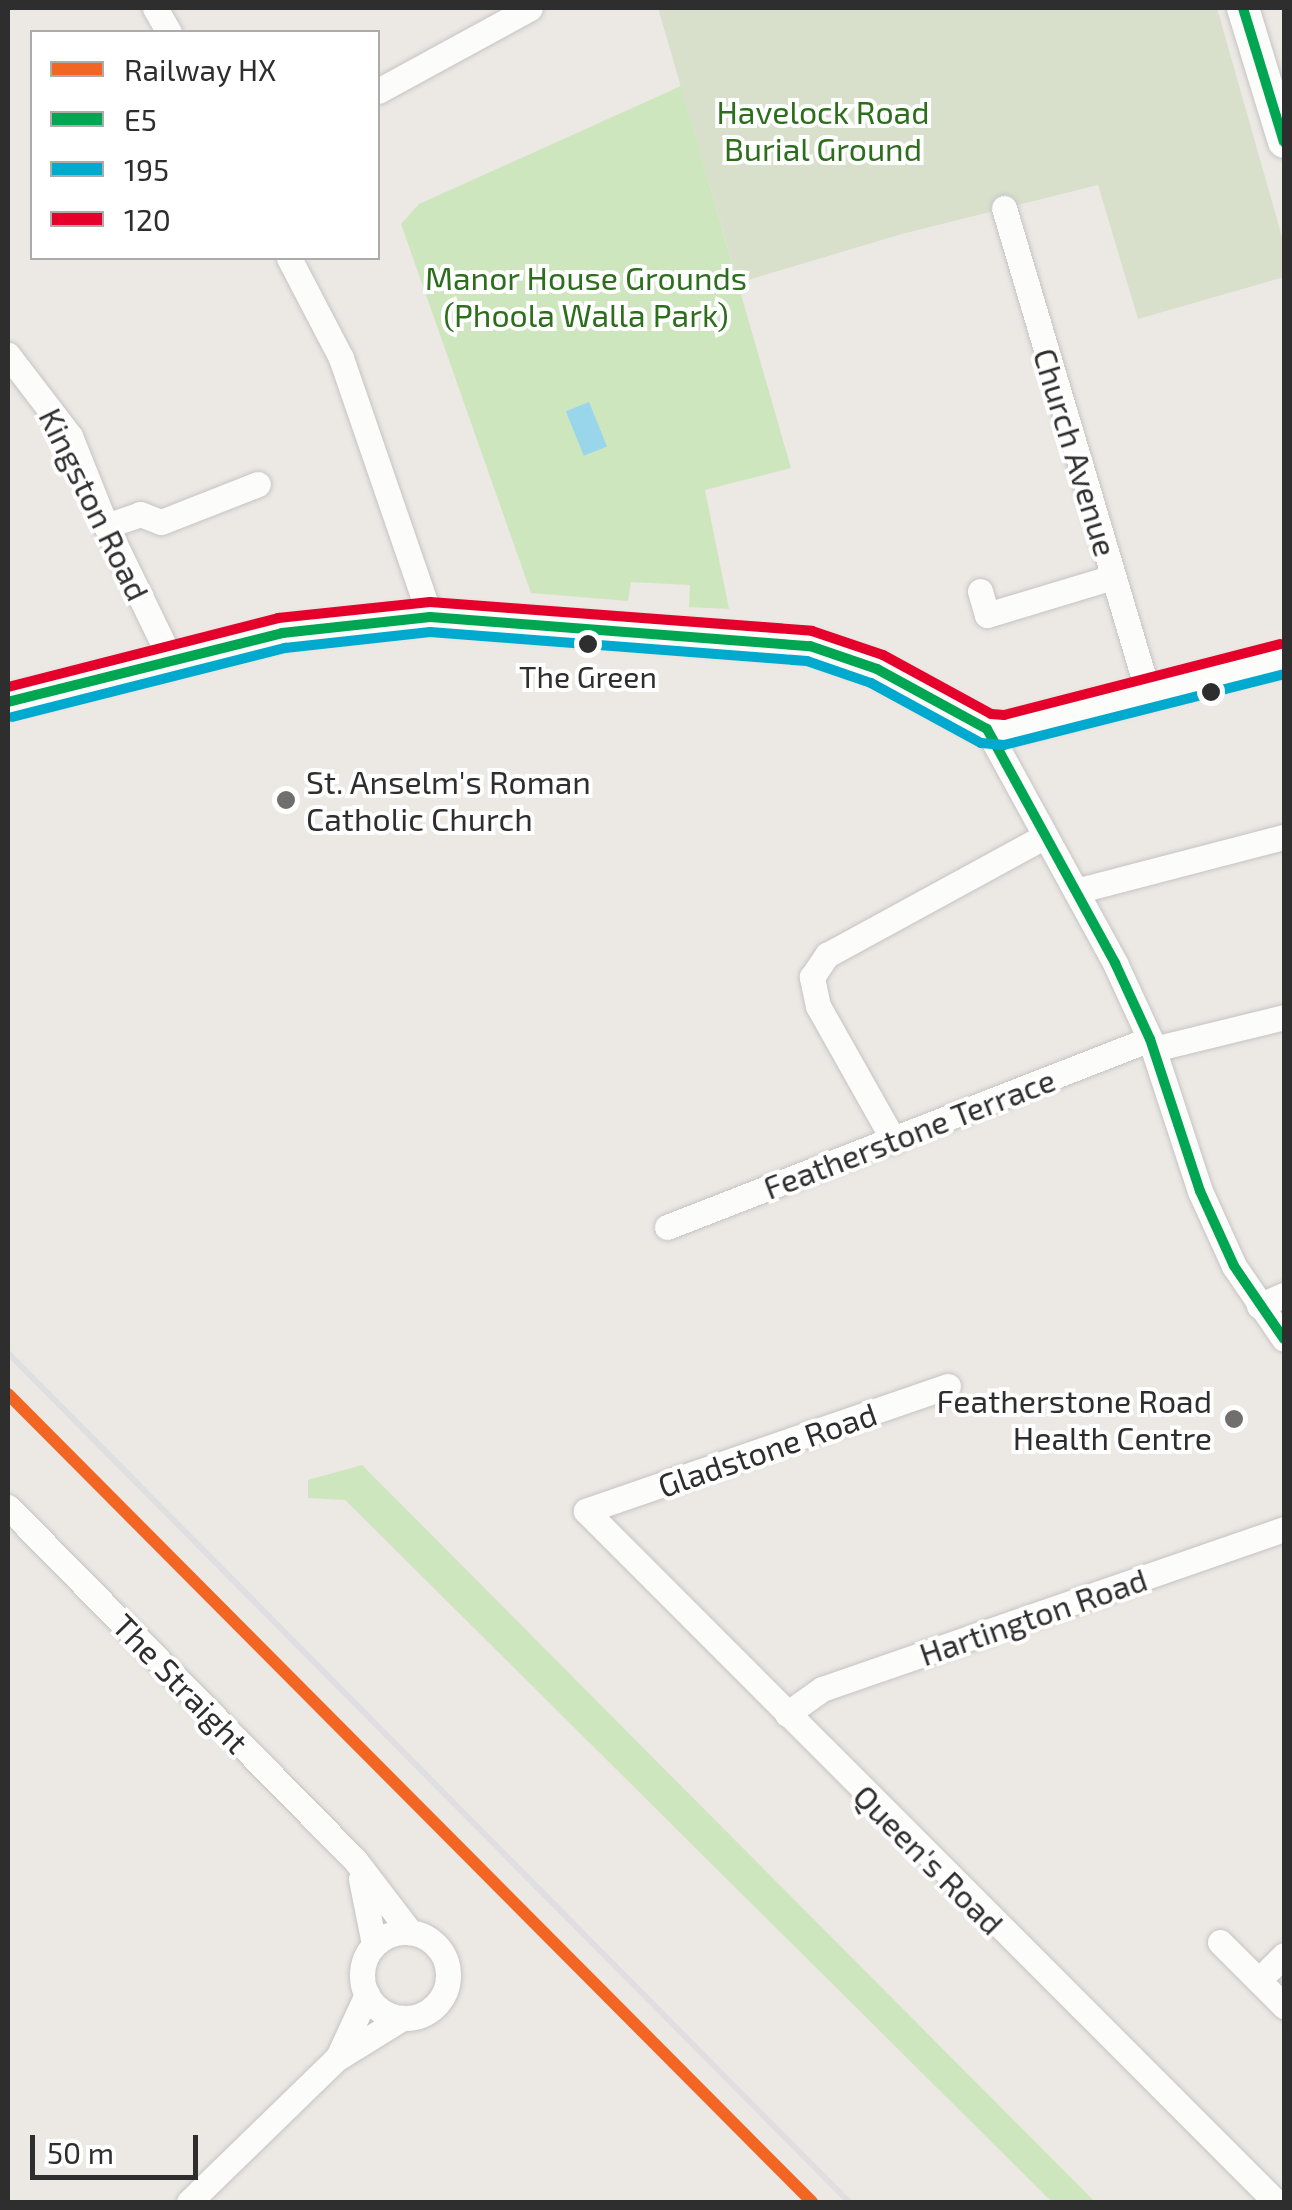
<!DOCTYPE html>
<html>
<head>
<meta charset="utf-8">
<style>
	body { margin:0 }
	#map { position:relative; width:1292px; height:2210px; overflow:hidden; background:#ece8e4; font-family:"Exo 2",sans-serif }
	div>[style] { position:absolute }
	.green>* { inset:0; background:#cee6be }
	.cemetery>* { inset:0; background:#d8e0cc }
	.water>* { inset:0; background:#99d6ec; transform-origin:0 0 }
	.roads { filter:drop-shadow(0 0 2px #c5c4c5) drop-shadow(0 0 2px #c5c4c5) }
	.minor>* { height:25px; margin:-12.5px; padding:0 12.5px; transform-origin:12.5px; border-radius:12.5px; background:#fcfcfb }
	.minor>.ring { margin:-12.5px; padding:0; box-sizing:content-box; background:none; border:25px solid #fcfcfb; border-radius:50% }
	.tertiary>* { height:32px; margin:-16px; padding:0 16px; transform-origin:16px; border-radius:16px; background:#fcfcfb }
	.rail>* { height:6px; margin:-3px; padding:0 3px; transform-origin:3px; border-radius:3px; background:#dfdfe1 }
	.bus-1>* { height:10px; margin:-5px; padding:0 5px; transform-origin:5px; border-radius:5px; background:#00a651 }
	.bus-2>* { height:10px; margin:-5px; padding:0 5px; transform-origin:5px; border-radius:5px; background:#00a9ce }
	.bus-3>* { height:10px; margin:-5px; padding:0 5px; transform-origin:5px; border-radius:5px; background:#e4002b }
	.rail-1>* { height:12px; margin:-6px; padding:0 6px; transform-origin:6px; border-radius:6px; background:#f26522 }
	.dots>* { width:28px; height:28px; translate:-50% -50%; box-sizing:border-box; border:5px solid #fff; border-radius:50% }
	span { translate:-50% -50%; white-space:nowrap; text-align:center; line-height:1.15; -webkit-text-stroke:8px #fff; paint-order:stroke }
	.bus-label { font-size:30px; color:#2e2e2e }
	.park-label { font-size:32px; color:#2c6e1b }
	.street-label { font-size:32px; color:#2e2e2e }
	.poi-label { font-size:32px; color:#2e2e2e }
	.left { translate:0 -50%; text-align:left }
	.right { translate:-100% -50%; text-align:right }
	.frame { position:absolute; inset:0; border:10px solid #2e2e2e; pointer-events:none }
	.legend { position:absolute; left:30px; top:30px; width:350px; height:230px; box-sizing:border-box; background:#fff; border:2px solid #ababab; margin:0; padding:12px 18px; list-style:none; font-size:30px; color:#2e2e2e }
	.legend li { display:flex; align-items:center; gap:20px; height:50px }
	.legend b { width:50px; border:2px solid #ababab }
	.scale { position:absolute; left:30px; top:2135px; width:168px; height:45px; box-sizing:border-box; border:5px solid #2e2e2e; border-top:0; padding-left:12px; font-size:30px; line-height:35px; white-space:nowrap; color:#2e2e2e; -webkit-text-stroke:8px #fff; paint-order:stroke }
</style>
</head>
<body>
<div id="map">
	<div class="green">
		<div style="clip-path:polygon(681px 86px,791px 468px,705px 490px,729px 609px,689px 607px,690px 585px,631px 582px,628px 601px,531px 593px,401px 224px,419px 204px)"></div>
		<div style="clip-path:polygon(362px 1465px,1095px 2202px,1052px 2202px,345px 1500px,308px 1498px,308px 1480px)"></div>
	</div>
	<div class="cemetery">
		<div style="clip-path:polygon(658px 8px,1217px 8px,1284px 244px,1284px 277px,1138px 319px,1098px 185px,902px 234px,738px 283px)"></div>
	</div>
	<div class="water">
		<div style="left:589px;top:402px;width:48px;height:25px;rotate:68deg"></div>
	</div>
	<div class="roads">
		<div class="minor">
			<div style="left:155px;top:8px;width:28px;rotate:60deg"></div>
			<div style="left:378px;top:91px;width:173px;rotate:-28.6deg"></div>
			<div style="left:1004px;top:208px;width:509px;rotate:73.45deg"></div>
			<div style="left:289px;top:258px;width:113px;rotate:62.5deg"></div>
			<div style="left:341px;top:358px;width:274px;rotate:71deg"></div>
			<div style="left:8px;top:355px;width:102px;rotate:52.6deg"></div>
			<div style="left:70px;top:436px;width:97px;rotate:68.2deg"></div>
			<div style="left:106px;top:526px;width:149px;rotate:64.1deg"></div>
			<div style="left:106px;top:526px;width:36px;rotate:-19deg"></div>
			<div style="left:140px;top:514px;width:22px;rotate:21deg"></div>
			<div style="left:161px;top:522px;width:104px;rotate:-21.4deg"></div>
			<div style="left:980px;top:591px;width:25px;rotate:74deg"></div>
			<div style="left:987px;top:615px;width:132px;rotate:-16.8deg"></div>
			<div style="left:987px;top:729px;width:267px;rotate:61.3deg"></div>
			<div style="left:1115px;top:963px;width:84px;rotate:65.3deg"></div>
			<div style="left:1150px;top:1039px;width:160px;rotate:71.8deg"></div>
			<div style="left:1200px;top:1191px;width:82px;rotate:65.6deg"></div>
			<div style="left:1234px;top:1266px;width:88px;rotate:55.6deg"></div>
			<div style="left:1076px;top:891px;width:215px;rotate:-14.6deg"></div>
			<div style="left:1154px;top:1049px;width:134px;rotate:-13.8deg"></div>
			<div style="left:894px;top:1141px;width:155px;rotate:-119.4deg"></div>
			<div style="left:818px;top:1006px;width:30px;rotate:-102deg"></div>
			<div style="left:812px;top:977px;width:27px;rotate:-56deg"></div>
			<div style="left:827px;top:955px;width:248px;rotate:-28.6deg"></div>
			<div style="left:667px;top:1227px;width:518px;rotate:-21.27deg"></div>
			<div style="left:1259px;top:1306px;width:27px;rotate:-24deg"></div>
			<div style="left:948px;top:1386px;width:383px;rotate:161deg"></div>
			<div style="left:586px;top:1511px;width:977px;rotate:45.04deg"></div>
			<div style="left:8px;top:1507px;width:495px;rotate:45.5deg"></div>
			<div style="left:355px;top:1860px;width:91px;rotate:52.6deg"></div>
			<div style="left:787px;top:1714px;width:43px;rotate:-35.5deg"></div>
			<div style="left:822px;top:1689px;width:489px;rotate:-19.1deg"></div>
			<div style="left:361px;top:1879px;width:66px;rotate:78.7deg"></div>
			<div class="ring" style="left:362px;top:1932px;width:61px;height:61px"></div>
			<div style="left:1220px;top:1942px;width:91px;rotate:45deg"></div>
			<div style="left:1259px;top:1980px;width:35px;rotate:-45deg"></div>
			<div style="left:339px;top:2055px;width:67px;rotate:-65.3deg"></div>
			<div style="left:189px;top:2202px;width:205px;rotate:-44.2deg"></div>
			<div style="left:336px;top:2059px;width:78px;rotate:-31.8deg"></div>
		</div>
		<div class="tertiary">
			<div style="left:1243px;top:8px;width:140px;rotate:73deg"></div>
			<div style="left:8px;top:702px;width:283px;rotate:-14.1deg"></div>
			<div style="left:282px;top:633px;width:149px;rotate:-6.2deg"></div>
			<div style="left:430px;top:617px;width:381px;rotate:4.4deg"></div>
			<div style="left:810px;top:646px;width:71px;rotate:18.9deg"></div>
			<div style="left:877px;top:669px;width:125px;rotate:28.6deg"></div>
			<div style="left:987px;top:729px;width:18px;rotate:3deg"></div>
			<div style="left:1005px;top:730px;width:288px;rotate:-14.3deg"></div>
		</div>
	</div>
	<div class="rail">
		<div style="left:8px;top:1353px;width:1195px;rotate:45.27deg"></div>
	</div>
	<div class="bus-1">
		<div style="left:1243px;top:8px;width:140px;rotate:73deg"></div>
		<div style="left:8px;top:702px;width:283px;rotate:-14.1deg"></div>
		<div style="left:282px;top:633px;width:149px;rotate:-6.2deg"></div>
		<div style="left:430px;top:617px;width:381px;rotate:4.4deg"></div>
		<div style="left:810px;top:646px;width:71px;rotate:18.9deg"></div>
		<div style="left:877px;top:669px;width:125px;rotate:28.6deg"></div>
		<div style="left:987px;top:729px;width:267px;rotate:61.3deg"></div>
		<div style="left:1115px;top:963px;width:84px;rotate:65.3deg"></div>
		<div style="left:1150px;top:1039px;width:160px;rotate:71.8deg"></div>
		<div style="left:1200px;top:1191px;width:82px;rotate:65.6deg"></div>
		<div style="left:1234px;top:1266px;width:88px;rotate:55.6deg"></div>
	</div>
	<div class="bus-2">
		<div style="left:12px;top:717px;width:282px;rotate:-14.2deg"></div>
		<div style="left:285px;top:648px;width:146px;rotate:-6.3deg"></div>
		<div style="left:430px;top:632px;width:378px;rotate:4.4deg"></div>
		<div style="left:807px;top:661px;width:68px;rotate:19deg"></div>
		<div style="left:871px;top:683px;width:125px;rotate:28.6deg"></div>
		<div style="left:981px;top:743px;width:23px;rotate:5deg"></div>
		<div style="left:1004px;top:745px;width:289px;rotate:-14.2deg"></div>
	</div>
	<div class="bus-3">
		<div style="left:8px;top:687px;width:279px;rotate:-14.3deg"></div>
		<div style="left:278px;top:618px;width:153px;rotate:-6deg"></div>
		<div style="left:430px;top:602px;width:383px;rotate:4.3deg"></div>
		<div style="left:812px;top:631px;width:75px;rotate:18.7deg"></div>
		<div style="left:883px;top:655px;width:123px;rotate:28.6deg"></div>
		<div style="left:991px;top:714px;width:13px;rotate:4deg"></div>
		<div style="left:1004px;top:715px;width:285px;rotate:-14.4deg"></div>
	</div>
	<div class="rail-1">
		<div style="left:8px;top:1394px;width:1140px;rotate:45.14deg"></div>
	</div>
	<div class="dots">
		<div style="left:588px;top:644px;background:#2e2e2e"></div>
		<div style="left:1211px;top:692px;background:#2e2e2e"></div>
		<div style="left:286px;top:800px;background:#706f6e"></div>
		<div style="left:1234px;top:1419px;background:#706f6e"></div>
	</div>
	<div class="bus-label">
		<span style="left:588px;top:676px">The Green</span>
	</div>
	<div class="park-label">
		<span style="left:823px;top:130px">Havelock Road<br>Burial Ground</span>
		<span style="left:586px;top:296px">Manor House Grounds<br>(Phoola Walla Park)</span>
	</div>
	<div class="street-label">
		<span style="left:1076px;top:452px;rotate:73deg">Church Avenue</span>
		<span style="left:95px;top:504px;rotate:64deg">Kingston Road</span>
		<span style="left:909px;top:1133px;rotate:-21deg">Featherstone Terrace</span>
		<span style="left:767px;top:1449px;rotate:-19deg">Gladstone Road</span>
		<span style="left:1033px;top:1616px;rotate:-19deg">Hartington Road</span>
		<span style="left:181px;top:1683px;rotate:46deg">The Straight</span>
		<span style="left:929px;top:1859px;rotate:45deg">Queen's Road</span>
	</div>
	<div class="poi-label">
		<span class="left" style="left:306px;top:800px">St. Anselm's Roman<br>Catholic Church</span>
		<span class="right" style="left:1212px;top:1419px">Featherstone Road<br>Health Centre</span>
	</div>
	<div class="frame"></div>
	<ul class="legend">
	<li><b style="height:12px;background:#f26522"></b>Railway HX</li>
	<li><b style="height:12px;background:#00a651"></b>E5</li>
	<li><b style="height:12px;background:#00a9ce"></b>195</li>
	<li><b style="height:12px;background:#e4002b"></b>120</li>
	</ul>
	<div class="scale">50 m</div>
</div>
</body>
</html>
